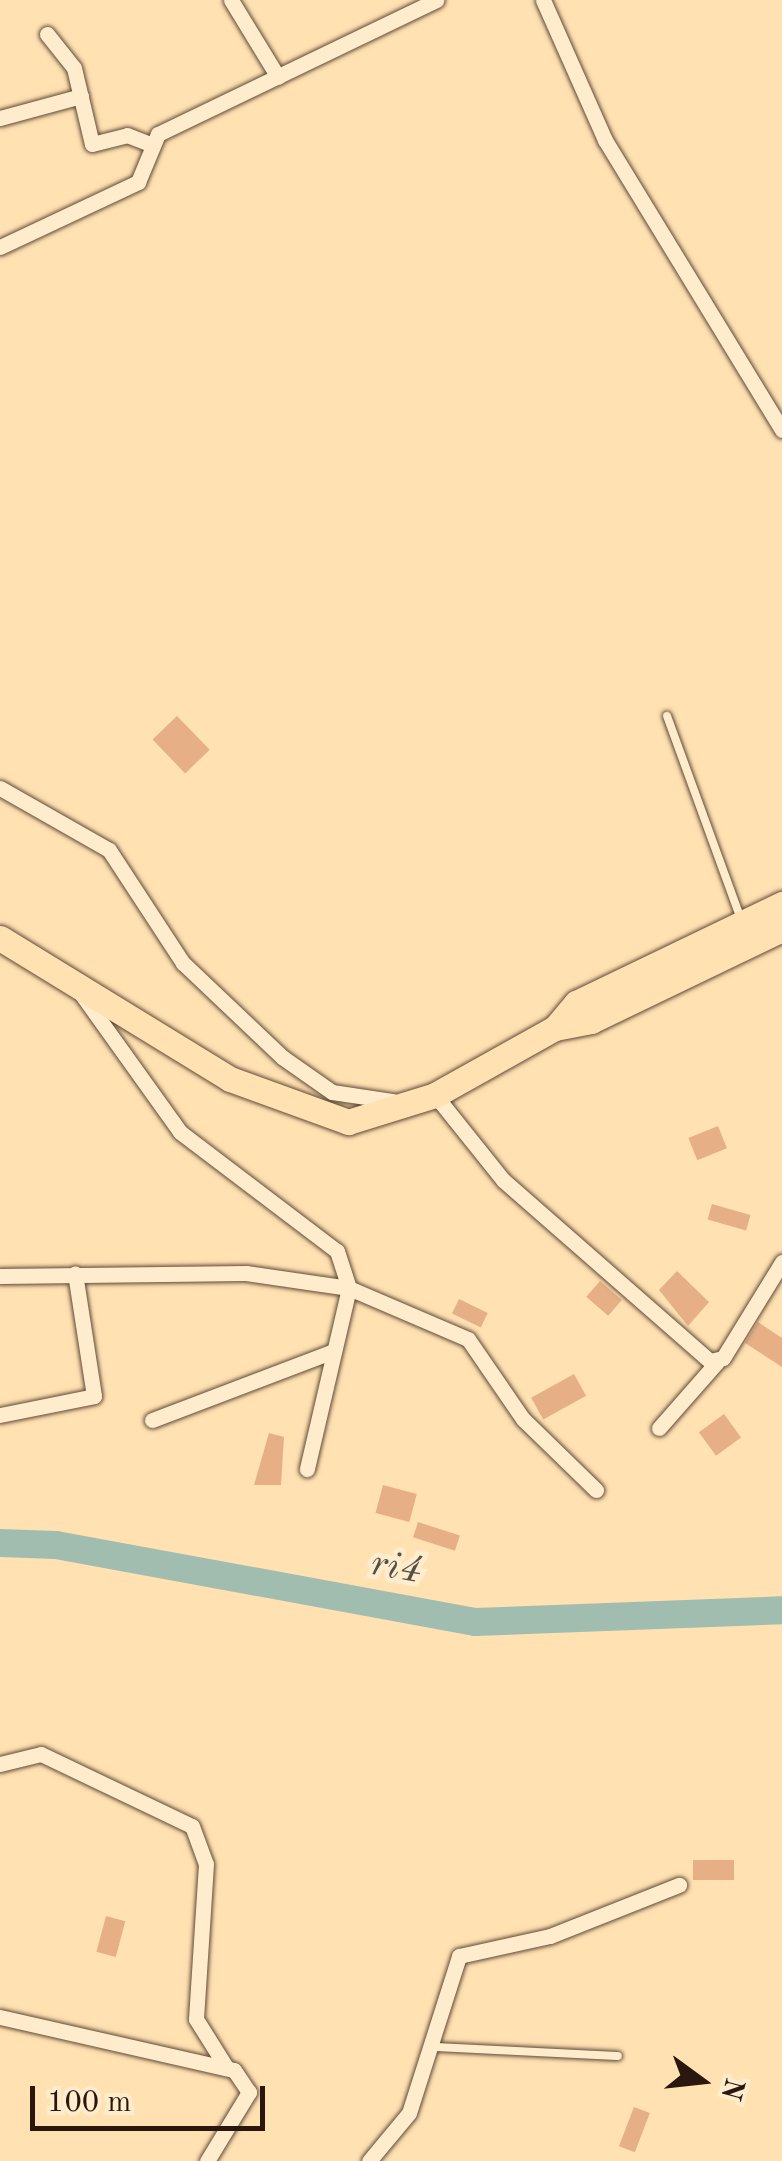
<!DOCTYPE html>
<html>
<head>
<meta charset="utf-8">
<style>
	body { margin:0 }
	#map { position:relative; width:782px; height:2161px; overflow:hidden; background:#ffe1b2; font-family:"Old Standard TT",serif }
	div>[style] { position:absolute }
	.river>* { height:28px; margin:-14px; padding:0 14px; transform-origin:14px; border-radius:14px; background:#a0bdb0 }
	.building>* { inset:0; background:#e7af86; transform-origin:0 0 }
	.roads { filter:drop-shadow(0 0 2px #5f4a36) drop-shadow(0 0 2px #5f4a36) }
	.lane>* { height:8px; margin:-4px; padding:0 4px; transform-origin:4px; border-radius:4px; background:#ffeccd }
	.street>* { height:15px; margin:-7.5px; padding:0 7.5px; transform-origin:7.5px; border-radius:7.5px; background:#ffeccd }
	.primary>* { height:25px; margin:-12.5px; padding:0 12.5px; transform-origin:12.5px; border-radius:12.5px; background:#ffe1b2 }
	span { translate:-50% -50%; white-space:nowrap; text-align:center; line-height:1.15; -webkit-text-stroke:10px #ffeccd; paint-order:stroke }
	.water-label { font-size:38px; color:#535146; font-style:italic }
	.north { position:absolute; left:652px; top:2031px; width:100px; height:100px; -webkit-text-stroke:8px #ffeccd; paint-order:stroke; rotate:105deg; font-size:28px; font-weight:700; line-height:40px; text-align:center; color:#2a170d }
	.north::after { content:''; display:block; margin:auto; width:35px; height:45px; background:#2a170d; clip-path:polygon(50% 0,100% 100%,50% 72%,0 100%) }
	.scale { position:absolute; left:30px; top:2086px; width:235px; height:45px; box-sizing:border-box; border:5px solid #2a170d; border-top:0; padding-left:12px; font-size:30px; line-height:35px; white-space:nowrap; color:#2a170d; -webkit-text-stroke:8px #ffeccd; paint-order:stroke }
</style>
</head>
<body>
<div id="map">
	<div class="river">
		<div style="left:0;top:1543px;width:56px;rotate:2deg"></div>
		<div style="left:56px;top:1545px;width:426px;rotate:10.4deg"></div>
		<div style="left:475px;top:1622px;width:307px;rotate:-2.2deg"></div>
	</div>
	<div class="building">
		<div style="left:177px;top:716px;width:47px;height:34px;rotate:46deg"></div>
		<div style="left:718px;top:1126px;width:24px;height:32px;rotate:68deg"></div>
		<div style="left:712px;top:1204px;width:40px;height:16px;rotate:16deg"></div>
		<div style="clip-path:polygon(677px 1271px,709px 1302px,688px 1326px,659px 1290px)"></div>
		<div style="left:600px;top:1281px;width:29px;height:21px;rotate:41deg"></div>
		<div style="left:459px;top:1299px;width:32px;height:16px;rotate:26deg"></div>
		<div style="clip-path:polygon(758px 1322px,782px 1338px,782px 1367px,745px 1343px)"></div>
		<div style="left:574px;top:1374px;width:25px;height:49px;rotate:61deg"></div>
		<div style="left:724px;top:1414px;width:29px;height:31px;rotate:54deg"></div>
		<div style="clip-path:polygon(269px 1433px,284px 1437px,281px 1485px,254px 1485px)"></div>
		<div style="left:383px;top:1485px;width:35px;height:29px;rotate:15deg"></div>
		<div style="left:418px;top:1522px;width:44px;height:16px;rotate:18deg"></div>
		<div style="left:693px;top:1860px;width:41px;height:20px"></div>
		<div style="left:106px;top:1916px;width:20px;height:37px;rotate:15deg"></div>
		<div style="left:634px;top:2107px;width:17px;height:42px;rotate:21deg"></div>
	</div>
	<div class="roads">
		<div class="lane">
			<div style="left:667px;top:716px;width:216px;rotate:70deg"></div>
			<div style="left:435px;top:2047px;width:183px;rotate:2.8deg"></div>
		</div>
		<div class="street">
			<div style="left:231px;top:0;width:90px;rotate:58.6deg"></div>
			<div style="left:543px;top:0;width:153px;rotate:66.1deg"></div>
			<div style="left:605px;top:140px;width:340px;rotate:58.6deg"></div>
			<div style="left:47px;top:34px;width:43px;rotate:51.5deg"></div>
			<div style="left:74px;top:68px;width:78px;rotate:76.7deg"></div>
			<div style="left:92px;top:144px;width:36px;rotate:-14deg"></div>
			<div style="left:127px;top:135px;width:22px;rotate:21deg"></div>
			<div style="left:0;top:118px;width:84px;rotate:-15.2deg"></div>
			<div style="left:0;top:247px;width:153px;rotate:-25.2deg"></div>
			<div style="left:138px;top:182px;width:52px;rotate:-67.4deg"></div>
			<div style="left:158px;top:134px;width:309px;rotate:-25.7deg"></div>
			<div style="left:0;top:788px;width:125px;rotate:29.6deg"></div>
			<div style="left:109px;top:850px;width:135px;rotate:56.8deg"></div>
			<div style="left:183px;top:963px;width:137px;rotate:43.5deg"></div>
			<div style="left:282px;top:1057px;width:61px;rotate:35deg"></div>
			<div style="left:332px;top:1092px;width:62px;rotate:8.4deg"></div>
			<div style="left:77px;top:988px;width:177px;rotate:54.4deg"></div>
			<div style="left:180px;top:1132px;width:197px;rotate:37.2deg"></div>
			<div style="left:337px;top:1251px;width:39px;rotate:72deg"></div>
			<div style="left:349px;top:1288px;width:186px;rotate:103.1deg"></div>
			<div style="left:435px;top:1095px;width:109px;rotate:51.3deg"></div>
			<div style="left:503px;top:1180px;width:275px;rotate:41.2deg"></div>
			<div style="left:710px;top:1361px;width:13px;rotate:-13deg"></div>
			<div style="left:723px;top:1358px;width:113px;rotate:-58.4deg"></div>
			<div style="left:0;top:1276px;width:246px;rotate:-0.7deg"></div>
			<div style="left:246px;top:1273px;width:104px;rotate:8.3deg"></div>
			<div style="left:349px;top:1288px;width:129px;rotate:23.2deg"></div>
			<div style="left:468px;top:1339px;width:97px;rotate:55.5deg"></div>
			<div style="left:523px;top:1419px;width:102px;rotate:44.2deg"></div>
			<div style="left:0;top:1415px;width:96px;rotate:-11.4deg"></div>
			<div style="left:94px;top:1396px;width:124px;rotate:-98.8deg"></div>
			<div style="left:152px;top:1420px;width:191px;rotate:-20.8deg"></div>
			<div style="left:659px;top:1428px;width:88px;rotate:-48.7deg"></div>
			<div style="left:0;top:1764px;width:42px;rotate:-13.7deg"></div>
			<div style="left:41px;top:1754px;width:167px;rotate:25.5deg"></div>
			<div style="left:192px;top:1826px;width:40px;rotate:69.8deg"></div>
			<div style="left:206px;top:1864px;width:155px;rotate:93.7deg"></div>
			<div style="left:196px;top:2019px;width:57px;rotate:58deg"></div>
			<div style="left:0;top:2017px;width:240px;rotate:12.8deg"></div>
			<div style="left:234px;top:2070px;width:27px;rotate:56deg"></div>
			<div style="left:249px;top:2092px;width:81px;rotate:121.3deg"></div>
			<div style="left:369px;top:2161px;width:62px;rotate:-50.2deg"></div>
			<div style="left:409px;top:2113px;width:165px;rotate:-72.3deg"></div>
			<div style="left:459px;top:1956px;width:93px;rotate:-12.4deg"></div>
			<div style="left:550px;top:1936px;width:139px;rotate:-21.6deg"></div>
		</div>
		<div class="primary">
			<div style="left:0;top:938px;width:270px;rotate:31.5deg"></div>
			<div style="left:230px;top:1079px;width:126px;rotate:20deg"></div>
			<div style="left:348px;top:1122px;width:91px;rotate:-17.2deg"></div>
			<div style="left:435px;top:1095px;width:137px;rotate:-29.2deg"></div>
			<div style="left:555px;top:1028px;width:37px;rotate:-11deg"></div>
			<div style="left:591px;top:1021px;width:212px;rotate:-25.7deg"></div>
			<div style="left:555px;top:1028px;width:33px;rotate:-50deg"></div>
			<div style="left:576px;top:1003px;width:229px;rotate:-25.7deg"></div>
		</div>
	</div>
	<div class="water-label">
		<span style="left:396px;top:1569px;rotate:10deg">ri4</span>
	</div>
	<div class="north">N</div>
	<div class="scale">100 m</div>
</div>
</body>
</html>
